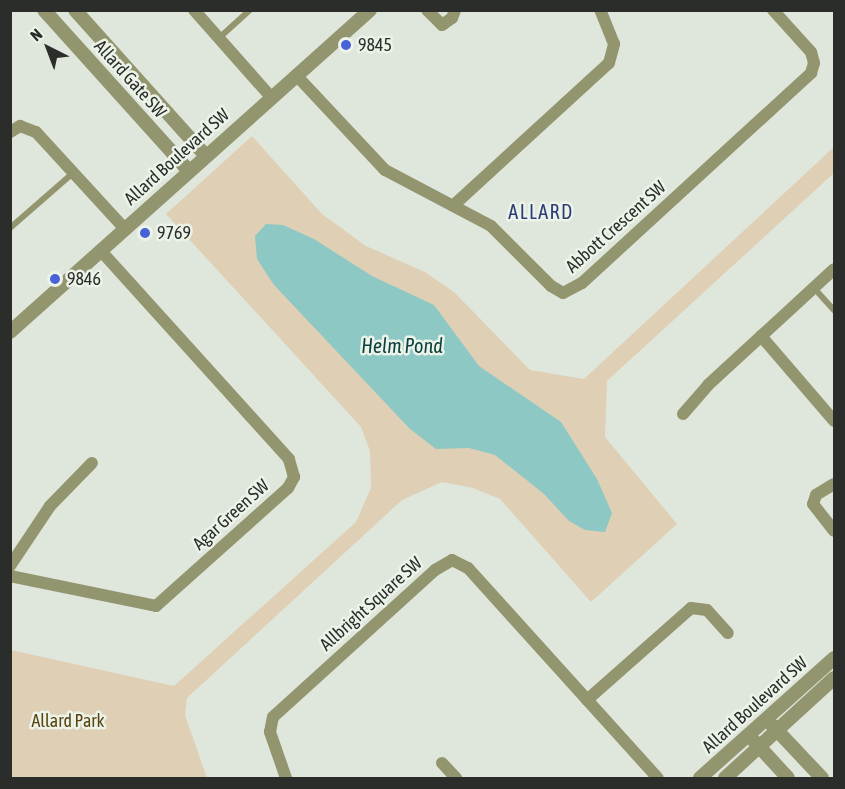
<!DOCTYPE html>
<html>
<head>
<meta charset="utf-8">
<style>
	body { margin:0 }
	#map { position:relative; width:845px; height:789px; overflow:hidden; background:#dfe6dc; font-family:"Asap Condensed",sans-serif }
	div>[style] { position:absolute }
	.green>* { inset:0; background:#dfd0b5 }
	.water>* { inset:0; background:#8ec8c4 }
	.service>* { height:6px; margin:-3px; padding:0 3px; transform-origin:3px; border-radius:3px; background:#93956e }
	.minor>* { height:12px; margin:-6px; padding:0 6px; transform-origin:6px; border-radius:6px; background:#93956e }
	.tertiary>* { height:14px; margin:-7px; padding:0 7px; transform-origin:7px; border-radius:7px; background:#93956e }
	.dots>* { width:16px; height:16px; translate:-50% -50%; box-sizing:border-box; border:3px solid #ecf3e9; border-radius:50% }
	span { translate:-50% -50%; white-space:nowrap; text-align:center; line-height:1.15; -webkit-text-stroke:5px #ecf3e9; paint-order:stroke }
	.poi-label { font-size:18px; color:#2b2d2a }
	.left { translate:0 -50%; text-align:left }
	.street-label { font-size:18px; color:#2b2d2a }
	.park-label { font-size:18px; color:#5a4410 }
	.neighbourhood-label { font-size:20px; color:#2c3c75; letter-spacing:1.5px }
	.water-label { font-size:20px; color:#0a413f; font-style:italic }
	.frame { position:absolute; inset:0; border:12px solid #2b2d2a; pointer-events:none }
	.north { position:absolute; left:18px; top:18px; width:60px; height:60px; -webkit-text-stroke:4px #ecf3e9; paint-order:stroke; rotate:318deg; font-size:16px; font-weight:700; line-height:24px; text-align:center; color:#2b2d2a }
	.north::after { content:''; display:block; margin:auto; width:21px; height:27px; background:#2b2d2a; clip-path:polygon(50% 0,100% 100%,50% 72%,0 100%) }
</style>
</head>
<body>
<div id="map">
	<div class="green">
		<div style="clip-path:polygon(252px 136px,322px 214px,366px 246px,425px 272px,454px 292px,530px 370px,584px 379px,834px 147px,834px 173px,607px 381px,605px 437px,677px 524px,591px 602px,500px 499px,473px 488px,442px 482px,402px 500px,187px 698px,185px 715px,207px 778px,11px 778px,11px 650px,174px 686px,356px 522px,371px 488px,370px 451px,361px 427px,166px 214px)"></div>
	</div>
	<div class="water">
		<div style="clip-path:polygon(266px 224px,283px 225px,314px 239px,372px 276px,434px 305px,479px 366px,561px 422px,597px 479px,612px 513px,605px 532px,585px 530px,569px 521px,544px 494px,495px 455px,469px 448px,436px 449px,410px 429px,274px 285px,257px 259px,255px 236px)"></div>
	</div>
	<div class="service">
		<div style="left:219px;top:38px;width:42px;rotate:-42.1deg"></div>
		<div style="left:10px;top:228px;width:84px;rotate:-41.1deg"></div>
		<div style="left:814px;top:288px;width:30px;rotate:48deg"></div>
	</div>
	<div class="minor">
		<div style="left:194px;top:10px;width:116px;rotate:48.5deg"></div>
		<div style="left:427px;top:10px;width:21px;rotate:45deg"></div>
		<div style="left:442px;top:25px;width:12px;rotate:-35deg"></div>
		<div style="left:452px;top:18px;width:9px;rotate:-69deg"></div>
		<div style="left:296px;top:75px;width:130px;rotate:46.9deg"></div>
		<div style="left:385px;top:170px;width:120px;rotate:27.8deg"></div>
		<div style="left:491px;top:226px;width:85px;rotate:45deg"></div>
		<div style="left:551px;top:286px;width:14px;rotate:30deg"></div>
		<div style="left:563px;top:293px;width:21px;rotate:-28deg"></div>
		<div style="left:582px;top:283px;width:311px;rotate:-42.5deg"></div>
		<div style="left:811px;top:73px;width:10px;rotate:-73deg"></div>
		<div style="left:814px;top:63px;width:11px;rotate:-105deg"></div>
		<div style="left:811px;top:52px;width:57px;rotate:-132.1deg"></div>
		<div style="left:10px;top:132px;width:12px;rotate:-31deg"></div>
		<div style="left:20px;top:126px;width:17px;rotate:21deg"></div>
		<div style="left:36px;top:132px;width:132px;rotate:47.5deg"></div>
		<div style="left:455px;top:204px;width:209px;rotate:-42.5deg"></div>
		<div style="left:609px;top:63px;width:20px;rotate:-75deg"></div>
		<div style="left:614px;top:44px;width:37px;rotate:-112deg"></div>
		<div style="left:761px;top:336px;width:112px;rotate:49.3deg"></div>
		<div style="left:683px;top:414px;width:38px;rotate:-49deg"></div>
		<div style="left:708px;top:385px;width:171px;rotate:-42.6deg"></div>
		<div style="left:834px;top:484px;width:21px;rotate:149deg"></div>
		<div style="left:816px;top:495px;width:9px;rotate:108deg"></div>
		<div style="left:813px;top:504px;width:34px;rotate:52deg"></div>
		<div style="left:10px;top:566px;width:72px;rotate:-56.3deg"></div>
		<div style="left:50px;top:506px;width:60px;rotate:-45.7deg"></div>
		<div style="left:10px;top:576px;width:149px;rotate:11.6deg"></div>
		<div style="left:156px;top:606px;width:177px;rotate:-41.8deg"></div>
		<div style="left:288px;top:488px;width:13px;rotate:-61deg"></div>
		<div style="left:294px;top:477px;width:19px;rotate:-106deg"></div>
		<div style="left:289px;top:459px;width:280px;rotate:-132.1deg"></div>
		<div style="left:587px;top:700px;width:139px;rotate:-41.5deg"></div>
		<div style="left:691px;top:608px;width:16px;rotate:7deg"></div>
		<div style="left:707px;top:610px;width:31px;rotate:48deg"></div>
		<div style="left:442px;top:763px;width:21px;rotate:47deg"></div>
		<div style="left:286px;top:778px;width:49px;rotate:-109.2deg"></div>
		<div style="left:270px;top:732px;width:15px;rotate:-79deg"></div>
		<div style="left:273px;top:717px;width:219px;rotate:-42.2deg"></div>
		<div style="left:435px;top:570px;width:20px;rotate:-30deg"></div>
		<div style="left:452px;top:560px;width:18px;rotate:27deg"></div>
		<div style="left:468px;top:568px;width:283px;rotate:47.9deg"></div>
	</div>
	<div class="tertiary">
		<div style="left:44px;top:10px;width:217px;rotate:48deg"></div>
		<div style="left:75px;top:10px;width:196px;rotate:48.1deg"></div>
		<div style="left:10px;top:332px;width:483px;rotate:-41.8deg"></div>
		<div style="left:772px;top:725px;width:73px;rotate:46.7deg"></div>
		<div style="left:754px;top:741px;width:50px;rotate:47.4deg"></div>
		<div style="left:700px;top:778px;width:180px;rotate:-41.8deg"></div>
		<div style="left:725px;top:778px;width:148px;rotate:-42.5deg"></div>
	</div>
	<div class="dots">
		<div style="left:346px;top:45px;background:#4763d7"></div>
		<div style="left:145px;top:233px;background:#4763d7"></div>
		<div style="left:55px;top:279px;background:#4763d7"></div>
	</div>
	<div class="poi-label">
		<span class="left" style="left:358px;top:45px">9845</span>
		<span class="left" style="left:157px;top:233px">9769</span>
		<span class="left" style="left:67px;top:279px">9846</span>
	</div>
	<div class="street-label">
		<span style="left:130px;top:79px;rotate:48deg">Allard Gate SW</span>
		<span style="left:177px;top:157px;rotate:-42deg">Allard Boulevard SW</span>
		<span style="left:616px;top:227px;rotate:-42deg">Abbott Crescent SW</span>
		<span style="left:231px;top:515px;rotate:-42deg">Agar Green SW</span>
		<span style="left:371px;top:604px;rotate:-42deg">Allbright Square SW</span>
		<span style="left:755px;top:705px;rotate:-42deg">Allard Boulevard SW</span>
	</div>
	<div class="park-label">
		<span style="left:68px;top:721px">Allard Park</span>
	</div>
	<div class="neighbourhood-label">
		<span style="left:541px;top:211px">ALLARD</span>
	</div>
	<div class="water-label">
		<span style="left:402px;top:345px">Helm Pond</span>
	</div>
	<div class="frame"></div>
	<div class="north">N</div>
</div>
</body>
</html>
